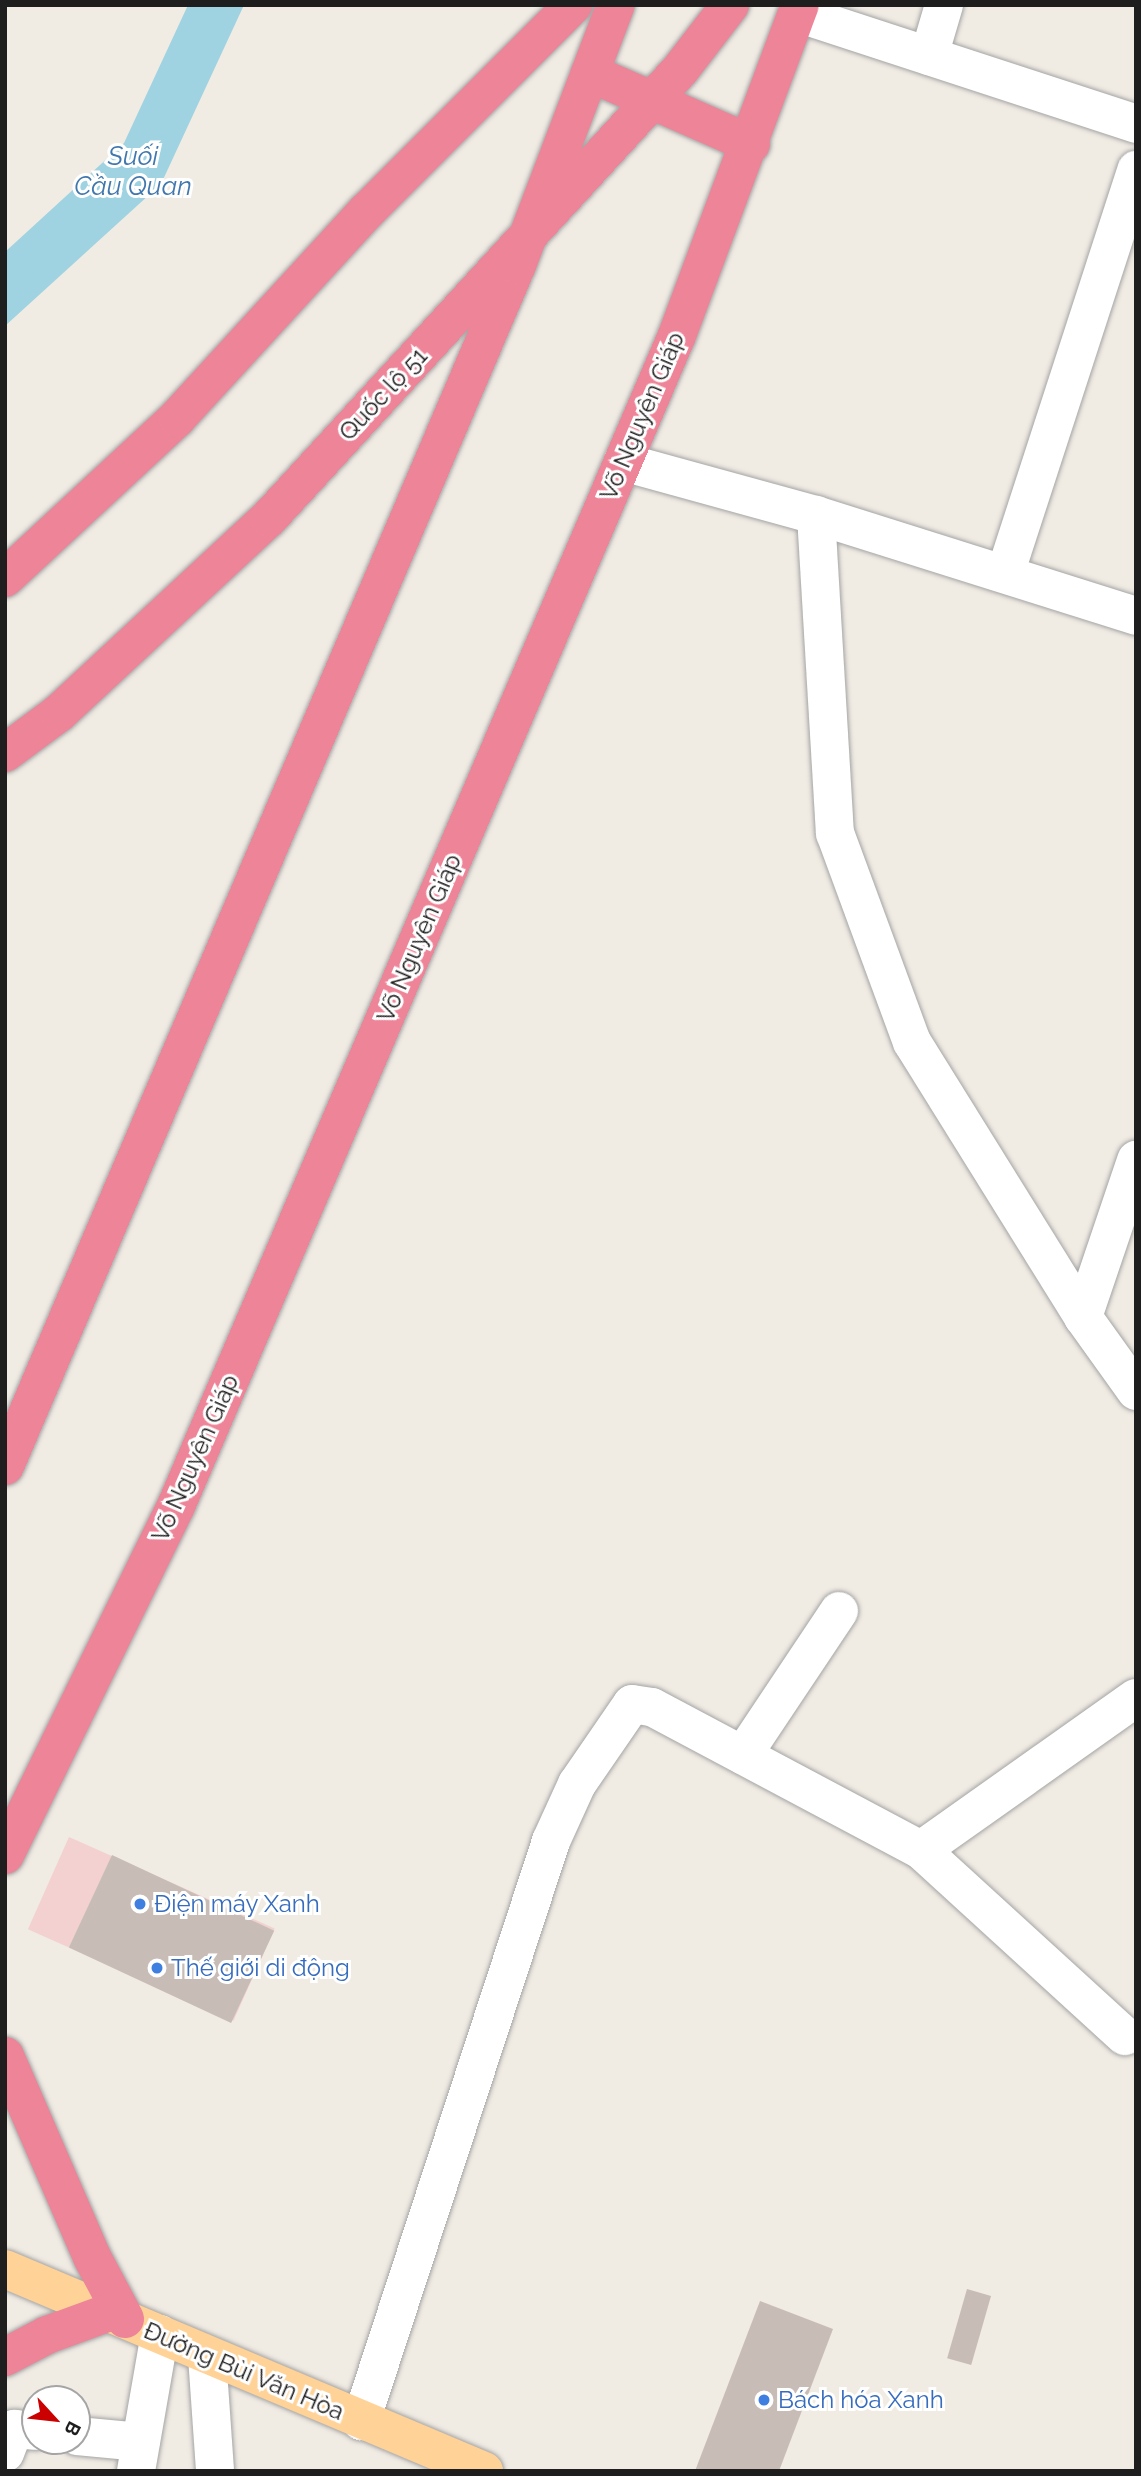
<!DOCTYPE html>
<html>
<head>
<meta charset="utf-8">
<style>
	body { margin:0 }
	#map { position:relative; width:1141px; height:2476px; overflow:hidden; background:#f0ebe3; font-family:Raleway,sans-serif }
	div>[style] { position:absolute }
	.commercial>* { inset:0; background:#f2d1d0; transform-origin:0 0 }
	.water>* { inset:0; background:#9fd3e1 }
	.building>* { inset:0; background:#c8bdb6; transform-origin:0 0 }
	.roads { filter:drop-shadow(0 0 2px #a5a5a5) drop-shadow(0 0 2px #a5a5a5) }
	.minor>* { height:38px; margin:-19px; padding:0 19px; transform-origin:19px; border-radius:19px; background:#fff }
	.major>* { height:38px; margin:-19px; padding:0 19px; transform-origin:19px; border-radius:19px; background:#ffd298 }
	.highway>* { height:38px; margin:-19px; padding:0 19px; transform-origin:19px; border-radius:19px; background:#ee8498 }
	.dots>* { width:19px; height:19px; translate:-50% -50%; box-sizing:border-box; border:4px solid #fff; border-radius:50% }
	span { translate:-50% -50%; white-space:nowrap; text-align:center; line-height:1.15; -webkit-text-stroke:6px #fff; paint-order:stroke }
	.street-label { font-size:24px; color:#1e1e1e }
	.shop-label { font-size:24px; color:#366cbe }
	.left { translate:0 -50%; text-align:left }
	.water-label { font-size:26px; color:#4077ad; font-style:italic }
	.frame { position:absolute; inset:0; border:7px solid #1e1e1e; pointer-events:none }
	.north { position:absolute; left:21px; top:2385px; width:70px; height:70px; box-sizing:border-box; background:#fff; border:2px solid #a5a5a5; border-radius:50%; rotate:117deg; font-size:19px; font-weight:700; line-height:28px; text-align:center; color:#1e1e1e }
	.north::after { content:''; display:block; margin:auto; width:24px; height:32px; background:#cb0001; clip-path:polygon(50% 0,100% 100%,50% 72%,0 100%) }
</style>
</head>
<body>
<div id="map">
	<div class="commercial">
		<div style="left:69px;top:1837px;width:225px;height:101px;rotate:24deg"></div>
	</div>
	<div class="water">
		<div style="clip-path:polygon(188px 5px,244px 5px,161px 184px,5px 326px,5px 252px,124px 143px)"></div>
	</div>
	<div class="building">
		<div style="left:112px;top:1855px;width:179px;height:102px;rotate:25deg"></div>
		<div style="left:967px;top:2289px;width:25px;height:72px;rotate:16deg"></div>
		<div style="clip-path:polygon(760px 2301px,833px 2329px,779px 2471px,695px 2471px)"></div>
	</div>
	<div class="roads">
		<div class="minor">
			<div style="left:797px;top:13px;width:357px;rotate:18.1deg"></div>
			<div style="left:929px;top:56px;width:53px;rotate:-73.6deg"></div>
			<div style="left:623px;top:462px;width:200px;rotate:15.4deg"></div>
			<div style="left:816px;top:515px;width:336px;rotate:17.5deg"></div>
			<div style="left:816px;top:515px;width:319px;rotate:86.6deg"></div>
			<div style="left:835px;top:833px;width:223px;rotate:69.8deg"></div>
			<div style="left:912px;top:1042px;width:324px;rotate:58.1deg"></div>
			<div style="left:1083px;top:1317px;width:91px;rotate:54.4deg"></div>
			<div style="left:1006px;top:571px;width:422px;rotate:-72deg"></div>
			<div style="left:1083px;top:1317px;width:166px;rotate:-71.3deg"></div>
			<div style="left:743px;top:1755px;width:173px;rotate:-56.3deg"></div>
			<div style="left:921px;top:1850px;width:276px;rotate:42.4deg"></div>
			<div style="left:207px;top:2356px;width:115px;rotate:86deg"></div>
			<div style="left:361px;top:2421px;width:610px;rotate:-71.86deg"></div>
			<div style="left:551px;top:1841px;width:63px;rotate:-65.5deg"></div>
			<div style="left:577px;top:1784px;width:97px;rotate:-55.5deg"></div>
			<div style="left:632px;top:1704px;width:20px;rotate:9deg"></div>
			<div style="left:652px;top:1707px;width:305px;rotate:28deg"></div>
			<div style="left:921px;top:1850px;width:263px;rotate:-35.3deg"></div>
			<div style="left:77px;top:2436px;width:64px;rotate:5.4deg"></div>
			<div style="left:5px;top:2453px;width:26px;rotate:-69deg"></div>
			<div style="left:14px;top:2429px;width:21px;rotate:5deg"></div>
			<div style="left:136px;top:2471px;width:139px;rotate:-80.1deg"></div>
		</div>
		<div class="major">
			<div style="left:5px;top:2269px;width:520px;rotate:22.87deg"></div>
		</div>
		<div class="highway">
			<div style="left:590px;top:73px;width:176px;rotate:23.8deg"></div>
			<div style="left:5px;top:578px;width:235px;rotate:-42.9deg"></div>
			<div style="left:177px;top:418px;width:280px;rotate:-47.5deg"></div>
			<div style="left:366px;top:212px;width:293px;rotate:-45deg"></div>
			<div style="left:5px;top:753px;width:67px;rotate:-36.5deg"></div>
			<div style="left:59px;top:713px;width:287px;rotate:-42.9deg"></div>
			<div style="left:269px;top:518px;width:608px;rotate:-47.47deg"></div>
			<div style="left:680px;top:70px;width:82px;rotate:-52.4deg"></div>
			<div style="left:5px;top:1466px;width:1306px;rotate:-66.91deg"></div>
			<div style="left:517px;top:265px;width:278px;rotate:-69.2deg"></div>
			<div style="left:5px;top:1855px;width:389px;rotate:-63.9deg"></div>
			<div style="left:176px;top:1506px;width:1271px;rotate:-66.83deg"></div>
			<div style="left:676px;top:338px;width:355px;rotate:-69.6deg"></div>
			<div style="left:5px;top:2056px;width:221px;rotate:66.6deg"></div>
			<div style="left:93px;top:2259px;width:68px;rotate:61.9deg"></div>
			<div style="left:5px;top:2357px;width:47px;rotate:-27.6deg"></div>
			<div style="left:47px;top:2335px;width:67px;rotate:-20.1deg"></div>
		</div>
	</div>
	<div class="dots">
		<div style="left:140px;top:1904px;background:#3f7fe0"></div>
		<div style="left:157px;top:1968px;background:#3f7fe0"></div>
		<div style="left:764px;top:2400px;background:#3f7fe0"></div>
	</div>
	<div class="street-label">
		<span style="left:383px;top:394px;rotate:-47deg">Quốc lộ 51</span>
		<span style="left:642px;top:416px;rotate:-67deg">Võ Nguyên Giáp</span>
		<span style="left:419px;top:938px;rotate:-67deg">Võ Nguyên Giáp</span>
		<span style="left:195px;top:1458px;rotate:-66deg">Võ Nguyên Giáp</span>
		<span style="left:244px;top:2371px;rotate:23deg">Đường Bùi Văn Hòa</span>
	</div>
	<div class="shop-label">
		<span class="left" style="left:154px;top:1904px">Điện máy Xanh</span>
		<span class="left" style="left:171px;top:1968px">Thế giới di động</span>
		<span class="left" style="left:778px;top:2400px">Bách hóa Xanh</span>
	</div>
	<div class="water-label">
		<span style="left:133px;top:172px">Suối<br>Cầu Quan</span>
	</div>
	<div class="frame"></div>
	<div class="north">B</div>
</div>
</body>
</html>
